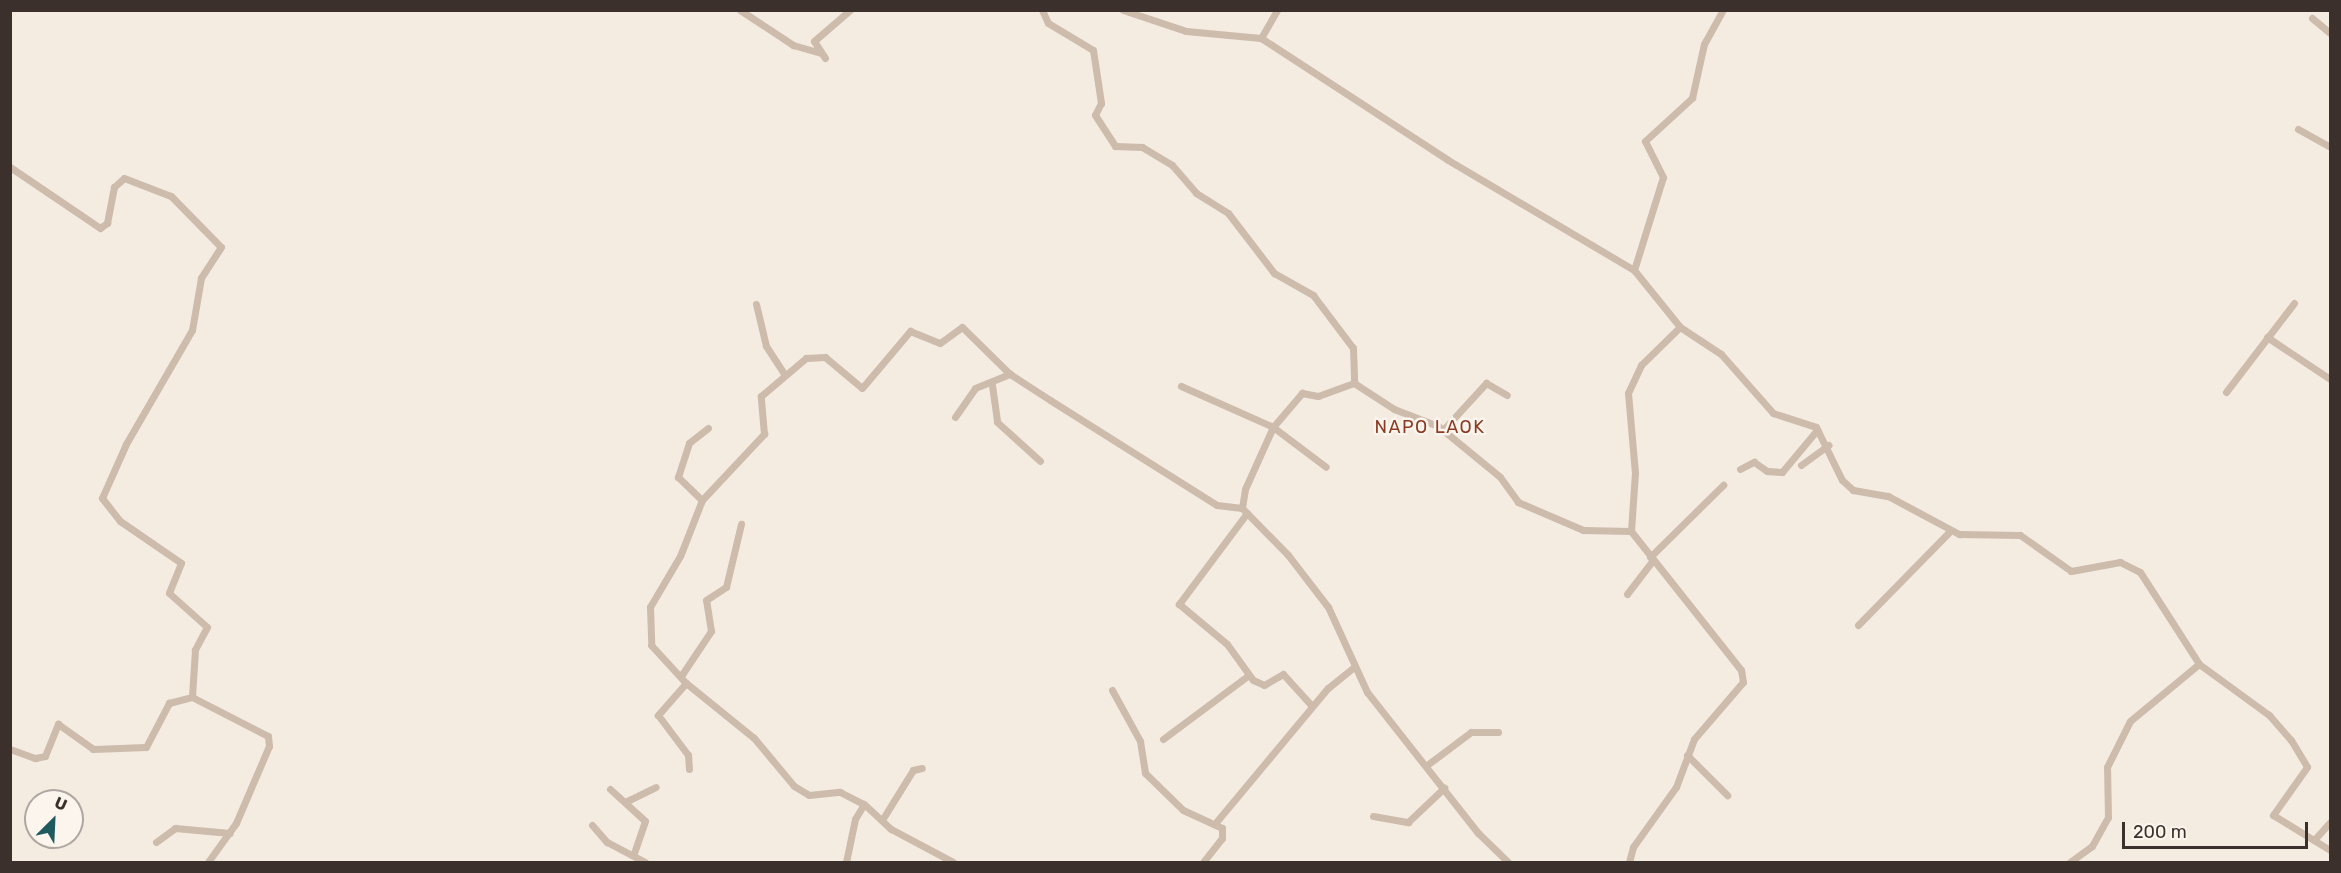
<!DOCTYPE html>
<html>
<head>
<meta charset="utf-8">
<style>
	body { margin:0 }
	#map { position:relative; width:2341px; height:873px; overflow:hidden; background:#f4ebe1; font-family:Rubik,sans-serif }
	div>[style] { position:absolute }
	.minor>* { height:7px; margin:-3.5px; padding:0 3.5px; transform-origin:3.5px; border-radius:3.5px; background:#cdbbac }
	span { translate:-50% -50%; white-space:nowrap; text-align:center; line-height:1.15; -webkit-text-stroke:5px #fbf5ee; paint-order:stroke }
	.quarter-label { font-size:18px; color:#8c3b22; letter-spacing:1.5px }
	.frame { position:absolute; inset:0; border:12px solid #3b302b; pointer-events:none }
	.north { position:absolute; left:24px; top:789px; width:60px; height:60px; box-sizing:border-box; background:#fbf5ee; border:2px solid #aea6a0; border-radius:50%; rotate:24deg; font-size:16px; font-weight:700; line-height:24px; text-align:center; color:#3b302b }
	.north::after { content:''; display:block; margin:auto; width:21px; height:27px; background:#1f5a5e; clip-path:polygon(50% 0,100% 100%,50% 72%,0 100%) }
	.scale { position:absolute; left:2122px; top:822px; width:186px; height:27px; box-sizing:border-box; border:3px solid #3b302b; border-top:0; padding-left:8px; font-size:18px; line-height:21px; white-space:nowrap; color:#3b302b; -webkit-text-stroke:4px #fbf5ee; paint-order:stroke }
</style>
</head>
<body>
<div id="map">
	<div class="minor">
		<div style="left:740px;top:10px;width:64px;rotate:33.4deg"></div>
		<div style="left:793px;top:45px;width:29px;rotate:16deg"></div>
		<div style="left:1042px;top:10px;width:14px;rotate:65deg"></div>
		<div style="left:1048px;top:23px;width:52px;rotate:31deg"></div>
		<div style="left:1093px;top:50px;width:54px;rotate:81.4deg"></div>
		<div style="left:1101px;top:103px;width:13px;rotate:117deg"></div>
		<div style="left:1095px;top:115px;width:37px;rotate:57deg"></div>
		<div style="left:1115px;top:146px;width:27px;rotate:2deg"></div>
		<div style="left:1142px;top:147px;width:35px;rotate:31deg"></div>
		<div style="left:1172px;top:165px;width:37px;rotate:49deg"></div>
		<div style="left:1196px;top:193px;width:38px;rotate:32deg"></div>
		<div style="left:1228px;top:213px;width:76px;rotate:52.5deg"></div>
		<div style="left:1274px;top:273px;width:45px;rotate:29.4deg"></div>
		<div style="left:1313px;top:295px;width:66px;rotate:53deg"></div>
		<div style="left:1353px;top:348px;width:35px;rotate:88deg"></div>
		<div style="left:1123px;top:10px;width:66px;rotate:18.4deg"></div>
		<div style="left:1186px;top:31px;width:75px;rotate:5.3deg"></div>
		<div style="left:1261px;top:38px;width:223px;rotate:33.1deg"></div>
		<div style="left:1448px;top:160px;width:216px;rotate:30.6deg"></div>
		<div style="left:1634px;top:270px;width:73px;rotate:51.1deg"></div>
		<div style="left:1680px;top:327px;width:49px;rotate:33.4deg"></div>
		<div style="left:1721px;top:354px;width:79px;rotate:48.6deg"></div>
		<div style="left:1773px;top:413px;width:45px;rotate:18deg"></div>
		<div style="left:1816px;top:427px;width:59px;rotate:63.9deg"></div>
		<div style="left:1842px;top:480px;width:15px;rotate:42deg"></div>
		<div style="left:1853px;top:490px;width:36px;rotate:10deg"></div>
		<div style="left:1888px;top:496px;width:81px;rotate:28.2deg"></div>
		<div style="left:1959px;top:534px;width:61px;rotate:0.9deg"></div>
		<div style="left:2020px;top:535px;width:62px;rotate:35.2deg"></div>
		<div style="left:2071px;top:571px;width:50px;rotate:-10.4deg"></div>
		<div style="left:2120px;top:562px;width:22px;rotate:27deg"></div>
		<div style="left:2140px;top:572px;width:109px;rotate:57.3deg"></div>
		<div style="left:2199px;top:664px;width:87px;rotate:36.1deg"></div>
		<div style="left:2269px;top:715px;width:33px;rotate:49deg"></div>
		<div style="left:2291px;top:740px;width:31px;rotate:59deg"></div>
		<div style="left:2307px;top:767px;width:59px;rotate:125.3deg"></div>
		<div style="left:2273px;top:815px;width:67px;rotate:31.6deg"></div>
		<div style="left:2312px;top:18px;width:23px;rotate:40deg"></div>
		<div style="left:1261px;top:38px;width:32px;rotate:-60deg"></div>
		<div style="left:825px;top:58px;width:20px;rotate:-123deg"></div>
		<div style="left:814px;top:41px;width:48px;rotate:-40.7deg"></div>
		<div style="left:2298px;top:129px;width:37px;rotate:29deg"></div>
		<div style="left:10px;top:167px;width:109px;rotate:34.1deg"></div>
		<div style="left:100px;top:228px;width:9px;rotate:-36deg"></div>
		<div style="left:107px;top:223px;width:37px;rotate:-79deg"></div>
		<div style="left:114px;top:187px;width:13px;rotate:-42deg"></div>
		<div style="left:124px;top:178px;width:50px;rotate:21deg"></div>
		<div style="left:171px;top:196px;width:71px;rotate:45.6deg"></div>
		<div style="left:221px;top:247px;width:37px;rotate:123deg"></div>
		<div style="left:201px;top:278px;width:53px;rotate:99.8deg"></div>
		<div style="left:192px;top:330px;width:132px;rotate:120.1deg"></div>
		<div style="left:126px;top:444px;width:59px;rotate:114deg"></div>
		<div style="left:102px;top:498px;width:29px;rotate:52deg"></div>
		<div style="left:120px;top:521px;width:74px;rotate:34.5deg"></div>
		<div style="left:181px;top:563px;width:32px;rotate:112deg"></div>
		<div style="left:169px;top:593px;width:51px;rotate:41.8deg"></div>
		<div style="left:207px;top:627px;width:26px;rotate:118deg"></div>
		<div style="left:195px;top:650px;width:47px;rotate:93.7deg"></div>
		<div style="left:192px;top:697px;width:85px;rotate:27.2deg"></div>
		<div style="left:268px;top:736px;width:10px;rotate:84deg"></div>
		<div style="left:269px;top:746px;width:84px;rotate:113.2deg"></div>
		<div style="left:236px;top:823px;width:48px;rotate:125.7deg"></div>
		<div style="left:1634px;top:270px;width:97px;rotate:-72.7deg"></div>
		<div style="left:1663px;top:177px;width:40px;rotate:-116.6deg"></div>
		<div style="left:1645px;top:141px;width:64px;rotate:-42.5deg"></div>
		<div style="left:1692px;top:98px;width:55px;rotate:-77.5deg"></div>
		<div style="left:1704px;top:44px;width:39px;rotate:-61deg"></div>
		<div style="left:756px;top:304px;width:43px;rotate:76.6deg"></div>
		<div style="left:766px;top:346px;width:33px;rotate:57deg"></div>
		<div style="left:2267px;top:337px;width:76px;rotate:33.7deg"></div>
		<div style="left:992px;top:385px;width:37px;rotate:82deg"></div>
		<div style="left:997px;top:422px;width:58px;rotate:42.2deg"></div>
		<div style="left:1181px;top:386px;width:101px;rotate:24deg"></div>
		<div style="left:1273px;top:427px;width:66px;rotate:37deg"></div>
		<div style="left:2226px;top:392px;width:112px;rotate:-52.6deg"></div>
		<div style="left:955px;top:417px;width:35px;rotate:-55deg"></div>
		<div style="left:975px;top:388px;width:38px;rotate:-22deg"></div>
		<div style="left:708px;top:428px;width:24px;rotate:142deg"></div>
		<div style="left:689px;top:443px;width:36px;rotate:108deg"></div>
		<div style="left:678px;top:477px;width:33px;rotate:44deg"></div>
		<div style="left:702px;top:500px;width:60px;rotate:111.4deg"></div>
		<div style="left:680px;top:556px;width:59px;rotate:120.5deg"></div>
		<div style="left:650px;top:607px;width:38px;rotate:88deg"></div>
		<div style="left:651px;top:645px;width:52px;rotate:47.4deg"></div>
		<div style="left:686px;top:683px;width:87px;rotate:39deg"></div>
		<div style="left:754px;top:738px;width:62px;rotate:50.2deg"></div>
		<div style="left:794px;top:786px;width:17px;rotate:31deg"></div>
		<div style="left:809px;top:795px;width:31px;rotate:-6deg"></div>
		<div style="left:840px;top:792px;width:27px;rotate:27deg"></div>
		<div style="left:864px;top:804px;width:37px;rotate:43deg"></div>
		<div style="left:891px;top:829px;width:70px;rotate:28deg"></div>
		<div style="left:1443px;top:430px;width:64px;rotate:-47.5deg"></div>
		<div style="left:1486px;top:383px;width:24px;rotate:30deg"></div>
		<div style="left:1801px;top:465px;width:34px;rotate:-36deg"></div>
		<div style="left:1740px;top:469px;width:16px;rotate:-27deg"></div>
		<div style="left:1754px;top:462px;width:16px;rotate:35deg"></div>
		<div style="left:1767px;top:471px;width:15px;rotate:4deg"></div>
		<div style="left:1782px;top:472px;width:55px;rotate:-50.2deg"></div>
		<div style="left:702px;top:500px;width:91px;rotate:-46.8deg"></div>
		<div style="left:764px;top:434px;width:38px;rotate:-95deg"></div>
		<div style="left:761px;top:396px;width:59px;rotate:-40.2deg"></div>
		<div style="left:806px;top:358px;width:19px;rotate:-3deg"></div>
		<div style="left:825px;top:357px;width:48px;rotate:40deg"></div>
		<div style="left:862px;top:388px;width:75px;rotate:-49.9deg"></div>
		<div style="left:910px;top:331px;width:32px;rotate:22deg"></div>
		<div style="left:940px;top:343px;width:27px;rotate:-36deg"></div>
		<div style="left:962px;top:327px;width:67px;rotate:44.4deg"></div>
		<div style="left:1010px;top:374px;width:48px;rotate:33deg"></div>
		<div style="left:1050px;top:400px;width:197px;rotate:32.2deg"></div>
		<div style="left:1217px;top:505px;width:25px;rotate:7deg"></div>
		<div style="left:1247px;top:513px;width:114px;rotate:126.8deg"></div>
		<div style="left:1179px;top:604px;width:62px;rotate:39.8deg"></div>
		<div style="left:1227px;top:644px;width:44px;rotate:54.2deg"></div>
		<div style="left:1253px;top:680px;width:12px;rotate:24deg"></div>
		<div style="left:1264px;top:685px;width:22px;rotate:-30deg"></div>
		<div style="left:1283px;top:674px;width:43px;rotate:47.8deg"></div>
		<div style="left:1650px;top:557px;width:103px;rotate:-44.6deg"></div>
		<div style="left:1627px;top:594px;width:43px;rotate:-52.6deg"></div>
		<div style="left:1858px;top:625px;width:132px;rotate:-45.6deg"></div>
		<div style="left:681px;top:676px;width:54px;rotate:-56.3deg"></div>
		<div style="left:711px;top:631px;width:31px;rotate:-99deg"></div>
		<div style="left:706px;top:600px;width:24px;rotate:-33deg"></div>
		<div style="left:726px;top:587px;width:65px;rotate:-76.6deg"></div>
		<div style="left:686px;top:683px;width:43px;rotate:131.2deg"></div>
		<div style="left:658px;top:715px;width:50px;rotate:53.1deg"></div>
		<div style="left:688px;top:755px;width:14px;rotate:86deg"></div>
		<div style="left:1112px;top:690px;width:58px;rotate:61.2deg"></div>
		<div style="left:1140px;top:741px;width:32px;rotate:81deg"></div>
		<div style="left:1145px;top:773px;width:53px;rotate:44.2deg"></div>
		<div style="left:1183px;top:810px;width:43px;rotate:24.8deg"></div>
		<div style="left:1222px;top:828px;width:10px;rotate:90deg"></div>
		<div style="left:1222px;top:838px;width:31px;rotate:128deg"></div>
		<div style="left:1163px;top:739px;width:107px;rotate:-36.7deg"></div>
		<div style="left:10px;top:749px;width:27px;rotate:20deg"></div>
		<div style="left:35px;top:758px;width:10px;rotate:-11deg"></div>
		<div style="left:45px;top:756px;width:35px;rotate:-68deg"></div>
		<div style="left:58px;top:724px;width:43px;rotate:35.5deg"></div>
		<div style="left:93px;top:749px;width:53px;rotate:-2.2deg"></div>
		<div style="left:146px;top:747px;width:50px;rotate:-62.4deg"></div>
		<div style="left:169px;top:703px;width:24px;rotate:-15deg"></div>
		<div style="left:1687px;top:755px;width:57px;rotate:45deg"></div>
		<div style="left:1427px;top:765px;width:55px;rotate:-36.9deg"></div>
		<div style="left:1471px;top:732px;width:27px"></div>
		<div style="left:610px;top:789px;width:47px;rotate:42.4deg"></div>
		<div style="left:645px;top:821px;width:36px;rotate:109deg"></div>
		<div style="left:625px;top:802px;width:34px;rotate:-26deg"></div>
		<div style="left:1373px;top:816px;width:36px;rotate:10deg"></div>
		<div style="left:1408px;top:822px;width:50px;rotate:-43.4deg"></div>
		<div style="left:882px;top:820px;width:59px;rotate:-58.2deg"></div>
		<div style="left:913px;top:770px;width:9px;rotate:-13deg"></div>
		<div style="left:1217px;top:821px;width:173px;rotate:-50.2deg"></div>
		<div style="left:1328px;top:688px;width:32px;rotate:-39deg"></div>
		<div style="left:592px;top:825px;width:23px;rotate:49deg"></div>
		<div style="left:607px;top:842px;width:43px;rotate:27.8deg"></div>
		<div style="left:2314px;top:840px;width:24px;rotate:-48deg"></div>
		<div style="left:156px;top:842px;width:24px;rotate:-36deg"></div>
		<div style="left:175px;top:828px;width:55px;rotate:5.2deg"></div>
		<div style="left:846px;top:862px;width:44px;rotate:-78.2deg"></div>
		<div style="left:855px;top:819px;width:17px;rotate:-59deg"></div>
		<div style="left:1508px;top:862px;width:42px;rotate:-136deg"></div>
		<div style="left:1478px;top:833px;width:179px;rotate:-128.2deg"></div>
		<div style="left:1367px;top:692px;width:94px;rotate:-114.6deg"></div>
		<div style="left:1328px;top:607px;width:66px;rotate:-127.6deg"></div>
		<div style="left:1288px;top:555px;width:66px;rotate:-134.4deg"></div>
		<div style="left:1242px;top:508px;width:19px;rotate:-81deg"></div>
		<div style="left:1245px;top:489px;width:68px;rotate:-65.7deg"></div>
		<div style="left:1273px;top:427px;width:45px;rotate:-49.5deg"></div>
		<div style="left:1302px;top:393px;width:16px;rotate:11deg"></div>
		<div style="left:1318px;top:396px;width:38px;rotate:-20deg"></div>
		<div style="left:1354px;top:383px;width:48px;rotate:33deg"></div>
		<div style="left:1394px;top:409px;width:47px;rotate:21.1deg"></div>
		<div style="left:1438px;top:426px;width:80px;rotate:39.4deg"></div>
		<div style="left:1500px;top:477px;width:31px;rotate:54deg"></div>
		<div style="left:1518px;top:502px;width:71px;rotate:23.3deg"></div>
		<div style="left:1583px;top:530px;width:48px;rotate:1.2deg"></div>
		<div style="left:1629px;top:862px;width:16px;rotate:-75deg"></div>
		<div style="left:1633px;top:847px;width:74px;rotate:-54.4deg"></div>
		<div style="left:1676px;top:787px;width:51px;rotate:-69.4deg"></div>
		<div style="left:1694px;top:739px;width:75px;rotate:-49.3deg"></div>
		<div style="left:1743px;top:682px;width:12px;rotate:-99deg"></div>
		<div style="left:1741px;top:670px;width:177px;rotate:-128.4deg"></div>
		<div style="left:1631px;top:531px;width:58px;rotate:-86.1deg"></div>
		<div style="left:1635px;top:473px;width:80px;rotate:-95deg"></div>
		<div style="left:1628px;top:393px;width:31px;rotate:-65deg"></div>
		<div style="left:1641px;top:365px;width:54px;rotate:-44.3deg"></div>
		<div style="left:2070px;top:862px;width:27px;rotate:-36deg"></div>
		<div style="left:2092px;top:846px;width:33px;rotate:-61deg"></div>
		<div style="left:2108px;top:817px;width:50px;rotate:-91.1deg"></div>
		<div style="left:2107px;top:767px;width:51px;rotate:-63.4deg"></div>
		<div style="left:2130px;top:721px;width:89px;rotate:-39.6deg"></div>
	</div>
	<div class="quarter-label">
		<span style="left:1430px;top:427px">NAPO LAOK</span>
	</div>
	<div class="frame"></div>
	<div class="north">U</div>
	<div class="scale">200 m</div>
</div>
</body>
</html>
